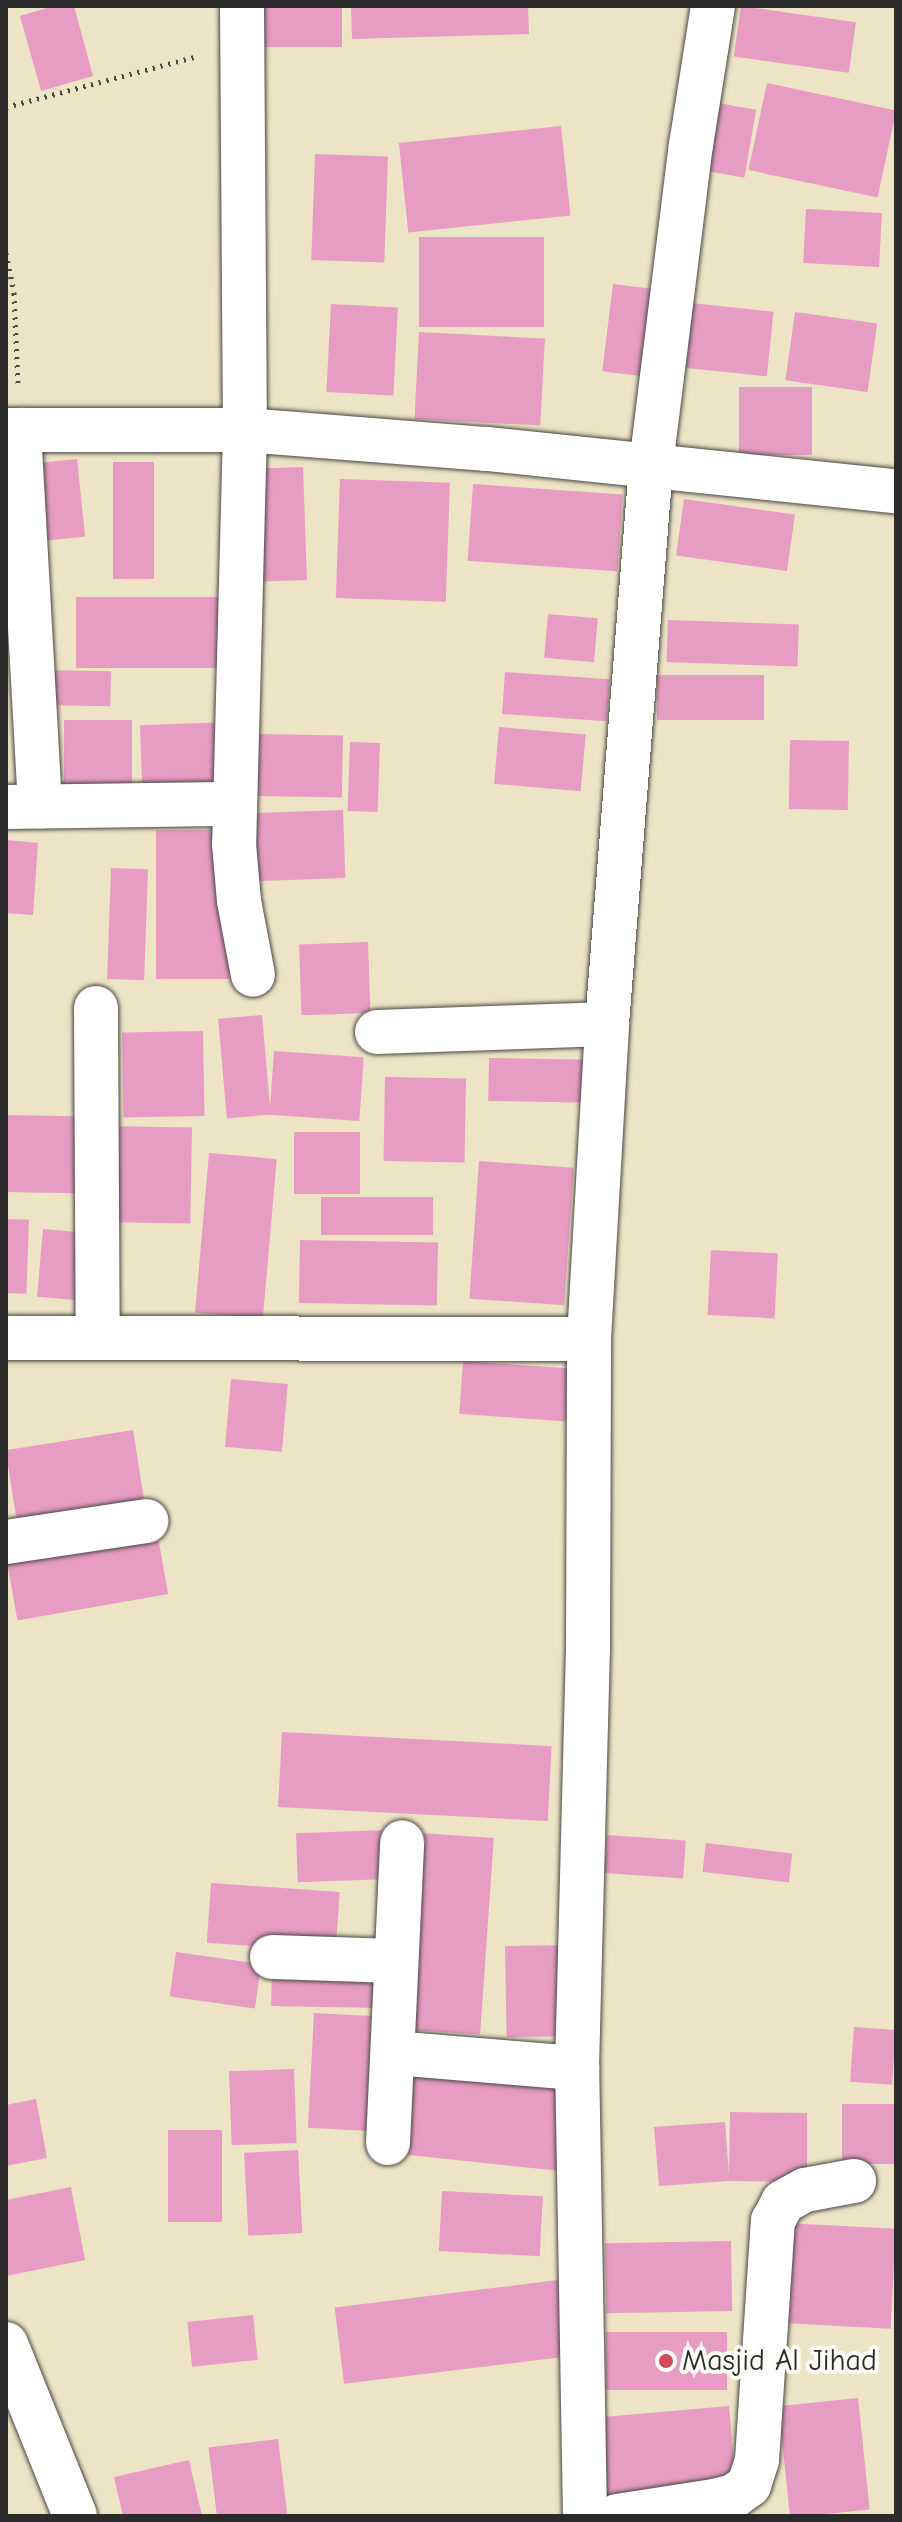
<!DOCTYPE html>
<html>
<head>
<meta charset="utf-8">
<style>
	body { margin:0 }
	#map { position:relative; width:902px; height:2522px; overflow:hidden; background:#ede4c6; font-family:"Comic Neue",sans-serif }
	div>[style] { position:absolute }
	.building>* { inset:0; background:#e79cc3; transform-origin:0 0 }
	.path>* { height:5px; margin-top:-2.5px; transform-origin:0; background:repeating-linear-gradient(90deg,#484742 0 2px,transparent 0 8px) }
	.roads { filter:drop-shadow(0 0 2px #484742) drop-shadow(0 0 2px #484742) }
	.minor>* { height:44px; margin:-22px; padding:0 22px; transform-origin:22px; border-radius:22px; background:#fff }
	.dots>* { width:22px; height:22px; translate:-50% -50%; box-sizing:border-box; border:4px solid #fdfcf7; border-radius:50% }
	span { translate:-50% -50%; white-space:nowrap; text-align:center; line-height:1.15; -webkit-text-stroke:8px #fdfcf7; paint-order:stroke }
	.poi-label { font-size:30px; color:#2b2b2b }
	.left { translate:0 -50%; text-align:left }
	.frame { position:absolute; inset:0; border:8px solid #2b2b2b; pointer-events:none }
</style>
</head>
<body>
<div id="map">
	<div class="building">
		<div style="clip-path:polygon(54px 6px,74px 6px,93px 76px,41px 91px,20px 16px)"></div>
		<div style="left:254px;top:6px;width:88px;height:41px"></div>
		<div style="clip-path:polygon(351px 6px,528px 6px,529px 34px,352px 39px)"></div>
		<div style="left:741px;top:6px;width:116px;height:51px;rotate:8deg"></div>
		<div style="left:767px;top:83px;width:132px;height:89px;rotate:12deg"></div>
		<div style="left:707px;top:101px;width:50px;height:69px;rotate:10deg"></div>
		<div style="left:561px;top:126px;width:90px;height:163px;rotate:84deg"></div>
		<div style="left:315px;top:154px;width:73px;height:106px;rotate:2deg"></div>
		<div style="left:806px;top:209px;width:76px;height:54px;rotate:3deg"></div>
		<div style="left:419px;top:237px;width:125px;height:90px"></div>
		<div style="left:613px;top:284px;width:46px;height:88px;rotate:7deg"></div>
		<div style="left:691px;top:303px;width:83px;height:65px;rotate:6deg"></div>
		<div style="left:331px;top:304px;width:67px;height:88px;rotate:3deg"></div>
		<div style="left:795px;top:312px;width:83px;height:69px;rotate:8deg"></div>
		<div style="left:419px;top:332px;width:126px;height:87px;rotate:3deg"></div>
		<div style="left:812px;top:387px;width:68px;height:73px;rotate:90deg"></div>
		<div style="left:77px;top:459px;width:78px;height:49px;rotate:84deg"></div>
		<div style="left:113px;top:462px;width:41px;height:117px"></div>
		<div style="left:303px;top:467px;width:113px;height:44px;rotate:88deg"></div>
		<div style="left:340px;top:479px;width:110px;height:119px;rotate:2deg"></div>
		<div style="left:473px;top:484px;width:150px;height:77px;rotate:4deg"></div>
		<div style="left:684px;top:499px;width:112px;height:57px;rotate:8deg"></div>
		<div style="left:76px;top:597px;width:152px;height:71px"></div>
		<div style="left:548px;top:614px;width:50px;height:44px;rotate:5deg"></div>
		<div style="left:668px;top:620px;width:131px;height:42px;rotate:2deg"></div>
		<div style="left:39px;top:670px;width:72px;height:35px;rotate:1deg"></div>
		<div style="left:505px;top:672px;width:105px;height:42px;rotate:4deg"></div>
		<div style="left:657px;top:675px;width:107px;height:45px"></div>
		<div style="left:64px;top:720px;width:68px;height:80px"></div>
		<div style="left:230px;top:722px;width:74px;height:90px;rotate:88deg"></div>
		<div style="left:499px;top:727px;width:87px;height:57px;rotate:5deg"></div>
		<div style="left:257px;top:734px;width:86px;height:62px;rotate:1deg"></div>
		<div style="left:790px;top:740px;width:59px;height:69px;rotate:1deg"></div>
		<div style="left:350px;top:742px;width:30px;height:69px;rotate:2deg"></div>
		<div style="left:343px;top:810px;width:68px;height:94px;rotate:88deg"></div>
		<div style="left:156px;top:830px;width:73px;height:149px"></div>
		<div style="clip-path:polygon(6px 840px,38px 843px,33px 915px,6px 913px)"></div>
		<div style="left:111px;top:868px;width:37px;height:111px;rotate:2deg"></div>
		<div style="left:368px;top:942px;width:71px;height:69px;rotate:88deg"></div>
		<div style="left:262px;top:1015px;width:100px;height:44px;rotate:85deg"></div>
		<div style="left:203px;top:1031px;width:85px;height:81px;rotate:89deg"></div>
		<div style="left:274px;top:1051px;width:90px;height:64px;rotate:4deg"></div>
		<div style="left:489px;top:1058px;width:104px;height:43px;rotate:1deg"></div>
		<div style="left:385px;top:1077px;width:81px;height:84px;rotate:1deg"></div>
		<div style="left:6px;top:1115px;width:83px;height:77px;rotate:1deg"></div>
		<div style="left:102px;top:1126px;width:90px;height:96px;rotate:1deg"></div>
		<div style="left:294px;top:1132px;width:66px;height:62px"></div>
		<div style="left:209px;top:1153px;width:68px;height:160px;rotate:5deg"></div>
		<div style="left:479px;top:1161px;width:95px;height:138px;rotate:4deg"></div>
		<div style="left:321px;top:1197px;width:112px;height:38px"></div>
		<div style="left:6px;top:1219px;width:23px;height:74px;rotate:2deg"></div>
		<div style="left:43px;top:1229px;width:44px;height:68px;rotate:5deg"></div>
		<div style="left:300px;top:1240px;width:138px;height:63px;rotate:1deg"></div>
		<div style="left:711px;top:1250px;width:67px;height:65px;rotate:3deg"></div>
		<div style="left:463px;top:1361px;width:108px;height:53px;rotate:4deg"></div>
		<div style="left:231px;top:1379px;width:57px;height:68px;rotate:5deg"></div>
		<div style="left:133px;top:1430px;width:70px;height:129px;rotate:81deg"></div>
		<div style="left:157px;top:1531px;width:64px;height:153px;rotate:80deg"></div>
		<div style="left:282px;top:1732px;width:270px;height:75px;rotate:3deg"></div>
		<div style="left:387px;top:1830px;width:49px;height:91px;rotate:88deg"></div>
		<div style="left:421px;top:1833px;width:73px;height:197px;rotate:4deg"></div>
		<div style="left:607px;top:1835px;width:79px;height:38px;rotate:4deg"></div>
		<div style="left:706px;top:1843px;width:87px;height:29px;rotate:7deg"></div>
		<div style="left:211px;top:1883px;width:129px;height:60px;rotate:4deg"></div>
		<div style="left:572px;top:1945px;width:91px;height:67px;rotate:89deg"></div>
		<div style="left:176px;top:1952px;width:86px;height:45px;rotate:8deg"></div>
		<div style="left:272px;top:1962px;width:109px;height:44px;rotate:1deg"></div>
		<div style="left:314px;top:2013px;width:67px;height:115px;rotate:3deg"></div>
		<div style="left:854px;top:2027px;width:42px;height:55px;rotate:4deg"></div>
		<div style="left:294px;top:2069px;width:74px;height:65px;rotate:88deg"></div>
		<div style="left:413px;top:2072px;width:162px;height:83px;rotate:6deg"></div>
		<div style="clip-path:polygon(36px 2099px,47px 2158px,6px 2166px,6px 2105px)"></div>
		<div style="left:896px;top:2104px;width:60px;height:54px;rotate:90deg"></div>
		<div style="clip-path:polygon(730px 2112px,807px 2113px,807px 2182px,729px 2181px,659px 2186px,654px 2127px,725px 2122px,729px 2175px)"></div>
		<div style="left:168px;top:2130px;width:54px;height:92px"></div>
		<div style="left:298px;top:2150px;width:83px;height:54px;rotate:87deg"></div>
		<div style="clip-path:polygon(71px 2187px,85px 2260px,6px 2276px,6px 2200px)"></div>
		<div style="left:442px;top:2191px;width:101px;height:60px;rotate:3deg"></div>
		<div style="left:784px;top:2223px;width:112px;height:100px;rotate:3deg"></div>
		<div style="left:731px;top:2241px;width:70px;height:126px;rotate:89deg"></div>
		<div style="left:558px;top:2280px;width:77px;height:225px;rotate:83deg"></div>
		<div style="left:253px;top:2315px;width:45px;height:66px;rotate:84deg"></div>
		<div style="left:606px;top:2332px;width:121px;height:58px"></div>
		<div style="left:858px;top:2398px;width:112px;height:80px;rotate:84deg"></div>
		<div style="left:729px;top:2406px;width:79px;height:137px;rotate:85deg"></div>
		<div style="left:278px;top:2439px;width:78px;height:70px;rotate:83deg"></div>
		<div style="clip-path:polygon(189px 2460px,202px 2516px,123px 2516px,114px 2477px)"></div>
	</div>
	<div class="path">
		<div style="left:6px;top:107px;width:199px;rotate:-14.9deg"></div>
		<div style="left:6px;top:253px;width:41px;rotate:78.7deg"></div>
		<div style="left:14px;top:293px;width:90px;rotate:87.5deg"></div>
	</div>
	<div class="roads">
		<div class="minor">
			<div style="left:242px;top:6px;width:424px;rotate:89.6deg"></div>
			<div style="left:245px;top:430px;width:414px;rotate:91.5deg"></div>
			<div style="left:234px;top:844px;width:57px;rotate:85deg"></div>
			<div style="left:239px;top:901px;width:75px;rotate:79.3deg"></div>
			<div style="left:6px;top:430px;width:239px"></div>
			<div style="left:245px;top:430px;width:243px;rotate:4.5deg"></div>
			<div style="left:487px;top:449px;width:411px;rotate:5.9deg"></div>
			<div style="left:19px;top:430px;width:377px;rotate:86.8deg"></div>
			<div style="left:6px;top:807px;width:229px;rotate:-0.8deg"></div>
			<div style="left:96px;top:1008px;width:330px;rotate:89.7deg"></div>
			<div style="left:377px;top:1032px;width:230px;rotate:-2deg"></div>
			<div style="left:6px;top:1338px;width:583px;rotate:0.1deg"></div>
			<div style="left:6px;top:1542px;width:142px;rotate:-8.5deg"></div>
			<div style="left:272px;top:1957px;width:123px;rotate:1.9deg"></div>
			<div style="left:393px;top:2053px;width:185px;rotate:4.7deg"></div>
			<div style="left:388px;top:2143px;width:301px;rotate:-87.3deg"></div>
			<div style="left:6px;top:2344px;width:185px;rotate:68.1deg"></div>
			<div style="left:585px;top:2516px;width:448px;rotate:-91deg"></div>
			<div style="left:577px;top:2068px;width:418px;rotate:-88.5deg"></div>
			<div style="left:588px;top:1650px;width:311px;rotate:-89.8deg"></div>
			<div style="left:589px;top:1339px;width:316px;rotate:-86.7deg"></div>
			<div style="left:607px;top:1024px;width:561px;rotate:-85.5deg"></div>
			<div style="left:651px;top:465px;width:322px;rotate:-82.9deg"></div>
			<div style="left:691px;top:145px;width:141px;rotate:-81deg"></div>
			<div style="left:617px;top:2516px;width:98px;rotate:-8.8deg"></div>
			<div style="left:714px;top:2501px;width:21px;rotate:-14deg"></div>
			<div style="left:734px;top:2496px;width:19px;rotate:-36deg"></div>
			<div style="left:749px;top:2485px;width:26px;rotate:-72deg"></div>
			<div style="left:757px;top:2460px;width:240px;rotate:-86.2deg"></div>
			<div style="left:773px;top:2221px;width:21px;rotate:-62deg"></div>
			<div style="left:783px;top:2202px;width:25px;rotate:-29deg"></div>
			<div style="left:805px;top:2190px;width:50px;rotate:-10.4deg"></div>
		</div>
	</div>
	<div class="dots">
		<div style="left:666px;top:2361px;background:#d1495b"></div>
	</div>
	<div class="poi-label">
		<span class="left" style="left:682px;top:2361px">Masjid Al Jihad</span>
	</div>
	<div class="frame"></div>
</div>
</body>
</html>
